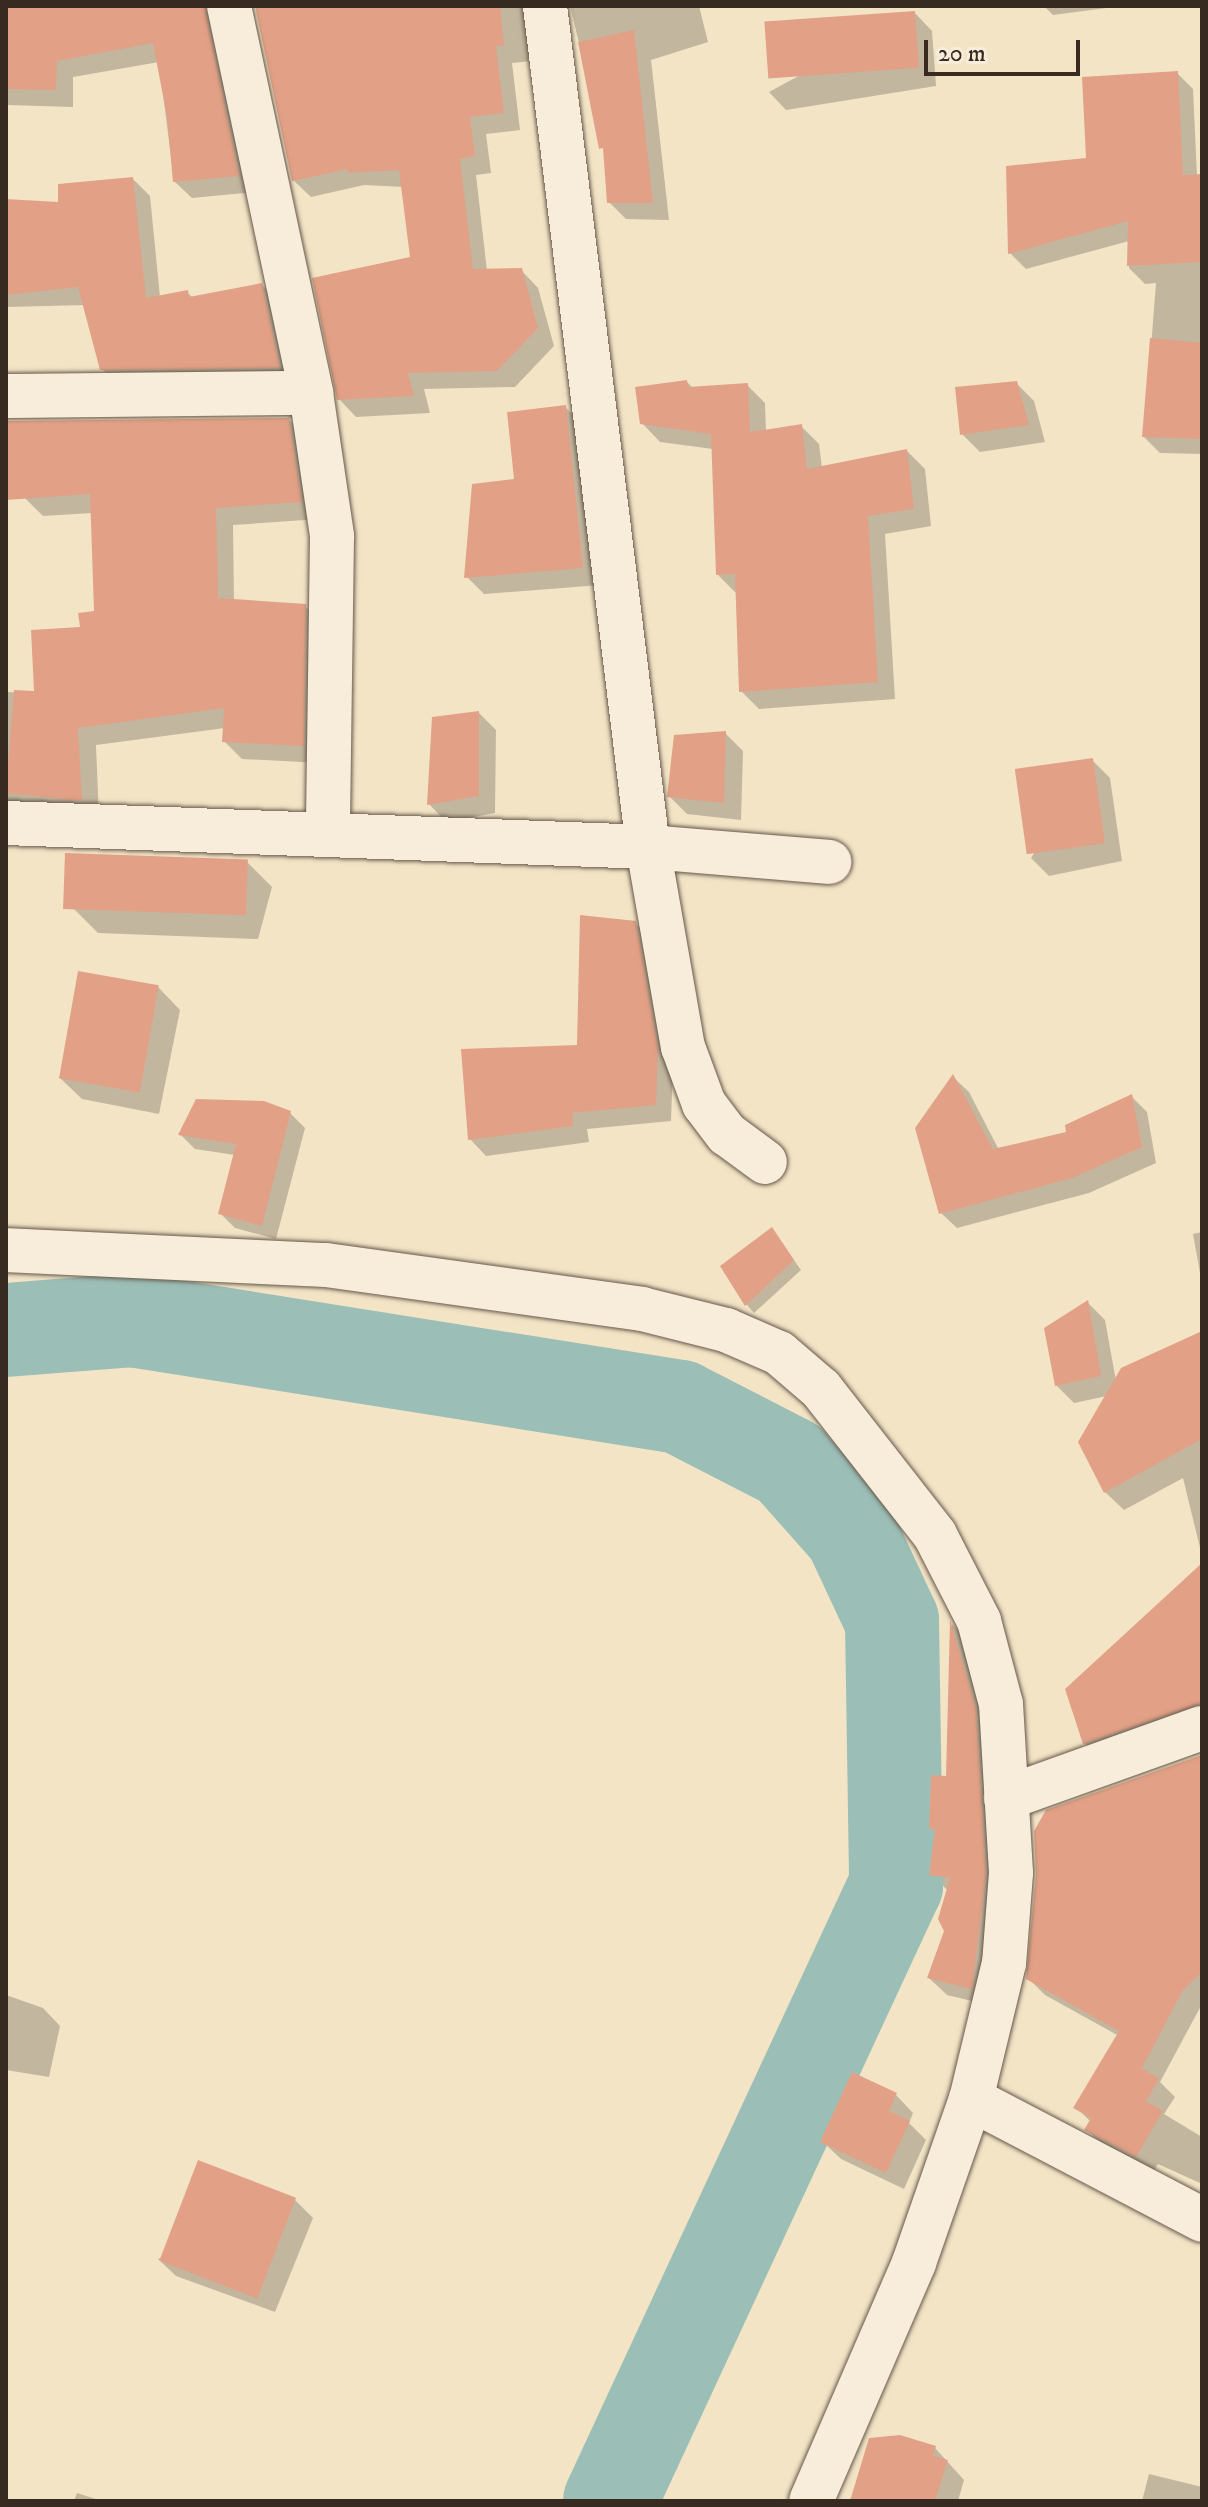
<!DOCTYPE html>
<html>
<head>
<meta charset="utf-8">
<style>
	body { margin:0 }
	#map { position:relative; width:1208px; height:2507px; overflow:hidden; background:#f3e4c6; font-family:"IM FELL DW Pica",serif }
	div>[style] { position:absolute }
	.shadow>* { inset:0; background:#0003 }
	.river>* { height:94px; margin:-47px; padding:0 47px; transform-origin:47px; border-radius:47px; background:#9bbeb6 }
	.building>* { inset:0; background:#e2a187; transform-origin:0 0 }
	.roads { filter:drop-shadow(0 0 2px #66584a) drop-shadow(0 0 2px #66584a) }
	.minor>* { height:44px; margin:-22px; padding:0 22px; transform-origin:22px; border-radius:22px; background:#f7edda }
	span { translate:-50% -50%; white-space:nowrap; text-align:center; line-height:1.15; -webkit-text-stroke:7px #f7edda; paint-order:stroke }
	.frame { position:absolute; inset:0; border:8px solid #372a20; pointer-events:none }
	.scale { position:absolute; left:924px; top:40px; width:156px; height:36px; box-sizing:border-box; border:4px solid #372a20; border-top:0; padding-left:10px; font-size:24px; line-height:28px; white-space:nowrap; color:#372a20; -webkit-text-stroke:6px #f7edda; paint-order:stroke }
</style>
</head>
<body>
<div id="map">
	<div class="shadow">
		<div style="clip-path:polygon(6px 6px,229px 6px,255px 192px,192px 198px,174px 181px,159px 62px,73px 77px,73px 107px,7px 105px)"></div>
		<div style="clip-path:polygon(257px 6px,548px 6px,541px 60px,512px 63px,520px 130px,486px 134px,491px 173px,476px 175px,487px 271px,521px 270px,538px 288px,554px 346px,515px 387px,424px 389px,430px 413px,356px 417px,339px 399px,412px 258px,404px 187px,364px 185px,311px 197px,293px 180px)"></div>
		<div style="clip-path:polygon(570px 6px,699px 6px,708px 42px,651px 60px,669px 220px,626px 219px,609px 202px,606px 153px)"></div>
		<div style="clip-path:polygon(1044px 6px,1114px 6px,1114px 7px,1053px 15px)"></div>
		<div style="clip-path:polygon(915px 13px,932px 31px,936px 86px,786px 110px,769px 92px)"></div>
		<div style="clip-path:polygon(1177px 73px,1193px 89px,1197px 176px,1202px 176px,1202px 454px,1160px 453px,1144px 437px,1156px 283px,1145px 284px,1129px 268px,1129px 241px,1026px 269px,1010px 253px,1088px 160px)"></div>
		<div style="clip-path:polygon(133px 179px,150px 196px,160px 297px,187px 292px,193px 298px,262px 285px,279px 302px,296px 385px,119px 386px,102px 369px,85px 305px,6px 307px,6px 201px,60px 204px)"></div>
		<div style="clip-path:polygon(687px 382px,694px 389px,747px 385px,765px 403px,766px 432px,801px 426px,819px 444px,822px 468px,907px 451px,925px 469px,931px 526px,885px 534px,895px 699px,759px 709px,741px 691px,736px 593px,718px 575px,713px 449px,660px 442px,642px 423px)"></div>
		<div style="clip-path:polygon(1016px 383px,1034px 401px,1045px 442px,980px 452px,962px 434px)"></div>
		<div style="clip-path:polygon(565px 407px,583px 425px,600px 585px,484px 594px,467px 577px,516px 481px)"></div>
		<div style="clip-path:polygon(289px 420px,307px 438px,319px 519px,233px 525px,234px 602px,305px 606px,323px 624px,321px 763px,242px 759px,224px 741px,225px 728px,96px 745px,99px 818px,6px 807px,6px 692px,36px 693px,96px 613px,92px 513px,43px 516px,25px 498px)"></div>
		<div style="clip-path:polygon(479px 713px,496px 730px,495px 813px,446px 822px,429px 804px)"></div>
		<div style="clip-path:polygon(725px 733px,743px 751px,741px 820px,687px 814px,669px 796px)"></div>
		<div style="clip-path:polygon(1092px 760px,1110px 778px,1122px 861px,1049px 876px,1031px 858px)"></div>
		<div style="clip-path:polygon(247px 862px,272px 887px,258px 939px,98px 933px,73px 908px)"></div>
		<div style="clip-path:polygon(635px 923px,651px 940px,673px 1066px,671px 1121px,587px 1129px,589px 1142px,486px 1156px,470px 1139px,579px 1047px)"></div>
		<div style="clip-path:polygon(158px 987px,180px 1010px,159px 1114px,82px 1099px,59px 1077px)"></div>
		<div style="clip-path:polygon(954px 1078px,969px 1092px,999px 1150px,1069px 1134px,1131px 1096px,1147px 1112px,1156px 1163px,1089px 1193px,957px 1228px,941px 1213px)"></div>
		<div style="clip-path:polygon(290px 1113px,305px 1128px,276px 1239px,235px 1228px,220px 1213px,235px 1155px,195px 1149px,181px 1135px)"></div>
		<div style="clip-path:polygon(772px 1229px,801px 1270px,754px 1313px,746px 1304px)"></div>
		<div style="clip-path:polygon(1202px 1232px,1202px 1284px,1193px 1234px)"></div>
		<div style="clip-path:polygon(1088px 1303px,1105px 1320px,1116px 1381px,1202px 1333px,1202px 1556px,1183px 1478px,1124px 1510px,1105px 1492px,1107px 1396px,1074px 1403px,1056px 1385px)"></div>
		<div style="clip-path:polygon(1202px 1566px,1202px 1726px,1103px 1761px,1084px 1743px)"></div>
		<div style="clip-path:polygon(952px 1624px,967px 1640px,993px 1727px,989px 2005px,947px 1995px,929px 1978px,946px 1931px,948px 1891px,932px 1874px,937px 1834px,931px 1828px,947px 1779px)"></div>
		<div style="clip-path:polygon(1202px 1757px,1202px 2004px,1160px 2082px,1175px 2097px,1164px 2114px,1202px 2137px,1202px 2184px,1158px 2164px,1153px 2172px,1104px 2146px,1087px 2130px,1091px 2122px,1076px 2107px,1119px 2036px,1045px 1995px,1028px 1978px)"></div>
		<div style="clip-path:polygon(6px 1995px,43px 2008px,60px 2026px,49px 2077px,6px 2070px)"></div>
		<div style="clip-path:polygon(896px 2095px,913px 2113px,909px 2123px,926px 2140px,904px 2189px,841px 2159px,823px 2142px)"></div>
		<div style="clip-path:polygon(295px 2200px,313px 2218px,275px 2312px,176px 2276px,158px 2259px)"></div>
		<div style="clip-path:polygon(935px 2448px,964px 2480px,958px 2501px,852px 2501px)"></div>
		<div style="clip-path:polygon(1149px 2474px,1202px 2487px,1202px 2501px,1142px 2501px)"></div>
		<div style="clip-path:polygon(77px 2493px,102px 2501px,74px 2501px)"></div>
	</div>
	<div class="river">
		<div style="left:6px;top:1330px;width:126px;rotate:-4.5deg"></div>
		<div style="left:132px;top:1320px;width:555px;rotate:9.02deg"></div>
		<div style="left:680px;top:1407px;width:123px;rotate:27.2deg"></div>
		<div style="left:789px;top:1463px;width:94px;rotate:48.5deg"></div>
		<div style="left:851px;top:1533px;width:97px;rotate:65deg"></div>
		<div style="left:892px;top:1621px;width:264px;rotate:89.1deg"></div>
		<div style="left:896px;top:1885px;width:679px;rotate:114.9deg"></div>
	</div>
	<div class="building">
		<div style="clip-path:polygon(6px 6px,205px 6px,239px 176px,173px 182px,167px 117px,153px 43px,57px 61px,56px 90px,6px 89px)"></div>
		<div style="clip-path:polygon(255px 6px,500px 6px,504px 46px,496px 46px,504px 113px,470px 117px,475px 156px,460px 159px,473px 269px,522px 268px,538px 328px,497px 371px,408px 373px,414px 396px,337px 400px,312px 278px,410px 257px,399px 170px,349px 173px,348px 169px,292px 181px)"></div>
		<div style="left:915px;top:11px;width:57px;height:151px;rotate:86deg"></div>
		<div style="clip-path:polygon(634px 30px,653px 203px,607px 203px,603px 148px,599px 149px,578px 42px)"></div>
		<div style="clip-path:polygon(1178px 71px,1183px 175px,1202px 174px,1202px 262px,1127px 266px,1128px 221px,1008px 254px,1006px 166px,1086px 158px,1082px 77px)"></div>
		<div style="clip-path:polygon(133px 177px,146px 298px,188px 290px,189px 297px,262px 283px,280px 368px,100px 370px,78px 287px,6px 295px,6px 199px,58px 202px,58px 184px)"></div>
		<div style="clip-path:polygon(1150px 338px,1202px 343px,1202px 439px,1142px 437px)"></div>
		<div style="clip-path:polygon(687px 380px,688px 387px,748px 383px,750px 432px,802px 424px,807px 469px,907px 449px,914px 509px,868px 516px,878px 682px,739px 692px,735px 574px,716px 575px,711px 434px,640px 424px,635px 387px)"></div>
		<div style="clip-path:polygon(1017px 381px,1029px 425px,960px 435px,955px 387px)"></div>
		<div style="clip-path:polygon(566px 405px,583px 568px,464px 578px,472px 484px,514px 479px,507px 412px)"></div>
		<div style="clip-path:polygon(289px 418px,302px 502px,216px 508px,218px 598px,306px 604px,304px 746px,222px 742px,224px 708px,78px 728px,82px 801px,6px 793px,14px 690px,34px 691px,31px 630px,80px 627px,78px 613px,94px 611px,90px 494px,6px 500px,6px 421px)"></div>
		<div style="clip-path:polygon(479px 711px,479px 796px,427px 805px,432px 717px)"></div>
		<div style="clip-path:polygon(726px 731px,724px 803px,667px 797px,674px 735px)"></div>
		<div style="left:1093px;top:758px;width:86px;height:79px;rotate:82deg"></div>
		<div style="left:65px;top:853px;width:183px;height:56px;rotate:2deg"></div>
		<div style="clip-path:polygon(580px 915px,636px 921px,658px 1048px,656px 1105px,572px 1113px,573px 1126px,468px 1140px,461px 1049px,577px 1045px)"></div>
		<div style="left:78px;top:971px;width:82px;height:109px;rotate:10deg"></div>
		<div style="clip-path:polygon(953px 1074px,993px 1149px,1066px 1132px,1065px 1125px,1132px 1094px,1142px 1147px,1072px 1178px,939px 1214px,915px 1128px)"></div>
		<div style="clip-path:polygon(196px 1099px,264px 1101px,291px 1111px,262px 1226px,218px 1214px,236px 1144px,178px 1135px)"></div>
		<div style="clip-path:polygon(772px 1227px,794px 1260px,745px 1306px,720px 1266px)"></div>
		<div style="clip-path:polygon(1088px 1300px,1101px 1376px,1055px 1386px,1044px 1328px)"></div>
		<div style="clip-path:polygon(1202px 1331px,1202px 1439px,1104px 1493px,1078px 1442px,1121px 1368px)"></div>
		<div style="clip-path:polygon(1202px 1563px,1202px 1704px,1083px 1744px,1065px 1689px)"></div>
		<div style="clip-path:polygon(950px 1620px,976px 1708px,986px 1873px,972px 1989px,927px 1978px,944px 1931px,938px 1919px,950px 1878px,929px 1875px,935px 1829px,929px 1829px,931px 1775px,946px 1776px)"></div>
		<div style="clip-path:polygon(1202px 1755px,1202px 1972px,1183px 1990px,1142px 2068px,1159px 2079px,1146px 2101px,1163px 2111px,1136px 2157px,1084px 2130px,1091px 2118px,1073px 2108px,1119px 2031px,1026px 1979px,1036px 1875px,1034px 1831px,1046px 1810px)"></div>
		<div style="clip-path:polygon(852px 2072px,897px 2093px,889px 2111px,910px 2121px,886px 2173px,820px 2142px)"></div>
		<div style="left:198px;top:2160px;width:105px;height:108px;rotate:21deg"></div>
		<div style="clip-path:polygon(900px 2435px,936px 2446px,933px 2456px,948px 2460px,935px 2501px,850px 2501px,869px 2438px)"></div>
	</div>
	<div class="roads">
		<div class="minor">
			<div style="left:229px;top:6px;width:396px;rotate:78deg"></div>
			<div style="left:311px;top:393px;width:145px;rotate:81.6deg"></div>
			<div style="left:332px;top:536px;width:299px;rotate:90.8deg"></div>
			<div style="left:545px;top:6px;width:847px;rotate:83.02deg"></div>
			<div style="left:648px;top:847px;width:203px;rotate:80.1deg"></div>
			<div style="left:683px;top:1047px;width:61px;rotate:69.8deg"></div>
			<div style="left:704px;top:1104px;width:38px;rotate:53deg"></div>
			<div style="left:727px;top:1134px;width:47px;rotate:36.4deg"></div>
			<div style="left:6px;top:396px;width:305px;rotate:-0.6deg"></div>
			<div style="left:6px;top:823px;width:642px;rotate:2.14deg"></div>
			<div style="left:648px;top:847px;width:182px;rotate:4.7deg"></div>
			<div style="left:6px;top:1250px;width:320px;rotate:2.7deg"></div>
			<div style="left:326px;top:1265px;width:319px;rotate:7.9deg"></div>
			<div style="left:642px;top:1309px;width:87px;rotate:14deg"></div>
			<div style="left:726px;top:1330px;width:58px;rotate:23.5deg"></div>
			<div style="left:779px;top:1353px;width:55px;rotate:40.6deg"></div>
			<div style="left:821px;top:1389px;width:185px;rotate:52deg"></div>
			<div style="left:935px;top:1535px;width:97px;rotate:62.9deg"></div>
			<div style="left:979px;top:1621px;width:86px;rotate:75.2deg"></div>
			<div style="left:1001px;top:1704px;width:169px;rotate:86.6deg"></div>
			<div style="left:1011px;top:1873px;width:90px;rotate:94.4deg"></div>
			<div style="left:1004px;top:1963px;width:140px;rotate:103.6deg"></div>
			<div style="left:971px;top:2099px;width:174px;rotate:109.2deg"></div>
			<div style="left:914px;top:2263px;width:259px;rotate:113.4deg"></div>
			<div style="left:1006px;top:1798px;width:208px;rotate:-19.7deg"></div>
			<div style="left:971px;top:2099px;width:261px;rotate:27.6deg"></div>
		</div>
	</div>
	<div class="frame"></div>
	<div class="scale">20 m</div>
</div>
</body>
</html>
